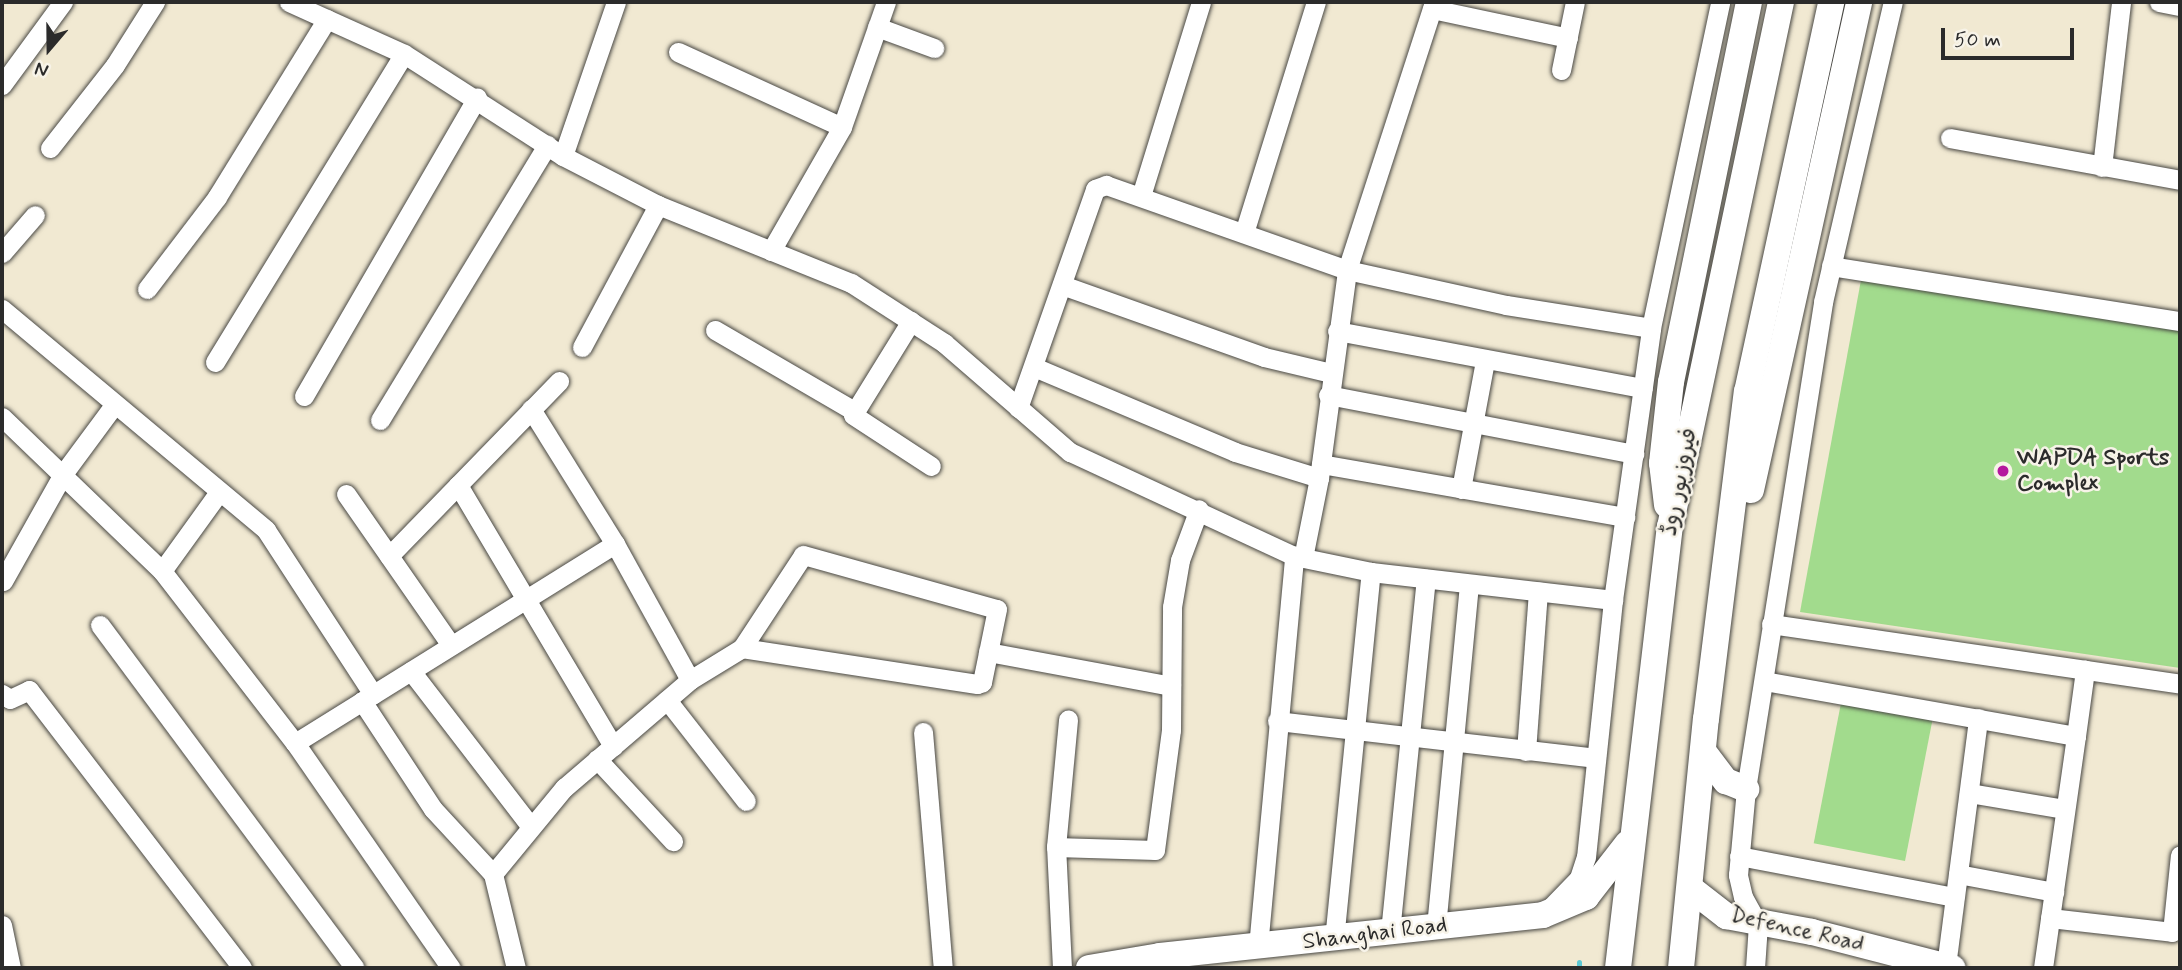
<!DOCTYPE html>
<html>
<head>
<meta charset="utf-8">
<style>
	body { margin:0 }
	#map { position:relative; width:2182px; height:970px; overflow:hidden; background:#f1e9d2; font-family:Mynerve,"Playpen Sans Arabic",sans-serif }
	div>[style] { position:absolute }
	.green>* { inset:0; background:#a2db8d; transform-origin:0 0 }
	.stream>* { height:5px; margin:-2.5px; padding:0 2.5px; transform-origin:2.5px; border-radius:2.5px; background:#5dc9d5 }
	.roads { filter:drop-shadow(0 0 2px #494844) drop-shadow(0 0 2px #494844) }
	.minor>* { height:19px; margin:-9.5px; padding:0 9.5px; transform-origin:9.5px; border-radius:9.5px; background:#fff }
	.major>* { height:26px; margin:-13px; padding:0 13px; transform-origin:13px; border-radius:13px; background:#fff }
	.dots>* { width:19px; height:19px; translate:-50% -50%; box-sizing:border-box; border:4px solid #f7f3e8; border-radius:50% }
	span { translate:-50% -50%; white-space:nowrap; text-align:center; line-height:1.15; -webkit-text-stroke:5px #f7f3e8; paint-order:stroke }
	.poi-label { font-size:23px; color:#2b2b2b; font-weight:700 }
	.left { translate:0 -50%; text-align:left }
	.street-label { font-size:23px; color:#2b2b2b }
	.frame { position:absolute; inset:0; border:4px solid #2b2b2b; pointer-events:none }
	.north { position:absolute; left:14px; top:14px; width:70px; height:70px; -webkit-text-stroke:5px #f7f3e8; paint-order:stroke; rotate:200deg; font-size:19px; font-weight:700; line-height:28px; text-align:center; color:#2b2b2b }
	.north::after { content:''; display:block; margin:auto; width:24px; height:32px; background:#2b2b2b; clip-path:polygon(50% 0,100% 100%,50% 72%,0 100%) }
	.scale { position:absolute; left:1941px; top:28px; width:133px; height:32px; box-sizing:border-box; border:4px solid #2b2b2b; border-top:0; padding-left:9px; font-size:21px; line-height:24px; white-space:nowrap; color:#2b2b2b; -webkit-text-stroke:5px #f7f3e8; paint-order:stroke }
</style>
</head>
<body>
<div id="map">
	<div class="green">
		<div style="clip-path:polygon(1861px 280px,2180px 330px,2180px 668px,1800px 612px)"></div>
		<div style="left:1841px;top:703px;width:93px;height:143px;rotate:11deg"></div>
	</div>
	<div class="stream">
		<div style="left:1579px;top:968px;width:6px;rotate:-90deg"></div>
	</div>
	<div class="roads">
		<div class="minor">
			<div style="left:289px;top:2px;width:126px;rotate:24.3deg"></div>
			<div style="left:404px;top:54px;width:189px;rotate:32.7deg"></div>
			<div style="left:563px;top:156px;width:107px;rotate:27.3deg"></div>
			<div style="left:658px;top:205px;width:208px;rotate:22deg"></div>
			<div style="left:851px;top:283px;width:111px;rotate:32.8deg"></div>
			<div style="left:944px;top:343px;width:167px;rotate:40.9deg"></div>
			<div style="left:1070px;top:452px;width:247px;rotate:24.9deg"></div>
			<div style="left:1294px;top:556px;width:79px;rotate:11.7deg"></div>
			<div style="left:1371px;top:572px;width:244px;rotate:6.6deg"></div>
			<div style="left:2159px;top:2px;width:21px;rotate:11deg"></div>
			<div style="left:1432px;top:9px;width:139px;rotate:12deg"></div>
			<div style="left:877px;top:27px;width:61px;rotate:20.2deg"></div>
			<div style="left:678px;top:52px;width:180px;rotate:24.6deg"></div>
			<div style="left:1561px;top:70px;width:69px;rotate:-78.4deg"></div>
			<div style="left:2px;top:85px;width:103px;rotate:-53.7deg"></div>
			<div style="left:1950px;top:138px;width:234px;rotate:10.3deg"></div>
			<div style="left:50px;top:148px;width:105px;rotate:-51.9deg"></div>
			<div style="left:115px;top:65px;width:75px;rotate:-57.6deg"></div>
			<div style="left:563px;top:156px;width:163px;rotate:-71deg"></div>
			<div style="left:2102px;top:167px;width:166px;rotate:-83.4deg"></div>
			<div style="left:1141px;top:196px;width:203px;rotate:-72.8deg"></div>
			<div style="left:1244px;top:233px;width:242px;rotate:-72.7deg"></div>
			<div style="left:771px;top:251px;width:143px;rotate:-60.2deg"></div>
			<div style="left:842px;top:127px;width:133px;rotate:-70.6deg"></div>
			<div style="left:2px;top:253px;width:50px;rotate:-49deg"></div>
			<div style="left:1831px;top:266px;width:353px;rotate:9deg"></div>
			<div style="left:1062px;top:285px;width:214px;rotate:19.6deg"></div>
			<div style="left:1264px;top:357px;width:69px;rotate:13.4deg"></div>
			<div style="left:147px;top:289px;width:116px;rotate:-52.7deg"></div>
			<div style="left:217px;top:197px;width:209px;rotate:-58.3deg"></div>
			<div style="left:2px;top:309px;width:344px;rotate:39.9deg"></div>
			<div style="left:266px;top:530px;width:196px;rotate:56.9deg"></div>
			<div style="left:911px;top:321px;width:110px;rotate:121.7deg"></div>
			<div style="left:853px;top:415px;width:93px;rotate:33.2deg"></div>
			<div style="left:715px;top:330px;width:161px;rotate:30.2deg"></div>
			<div style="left:1337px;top:331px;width:311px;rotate:10.6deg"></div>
			<div style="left:582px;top:347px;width:161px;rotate:-61.8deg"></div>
			<div style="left:215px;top:362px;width:361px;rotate:-58.5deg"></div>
			<div style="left:1034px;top:367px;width:218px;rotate:22.9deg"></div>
			<div style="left:1235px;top:452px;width:88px;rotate:17.2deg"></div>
			<div style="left:1328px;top:395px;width:312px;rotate:10.9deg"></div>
			<div style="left:304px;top:396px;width:345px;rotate:-59.9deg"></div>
			<div style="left:1018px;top:408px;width:232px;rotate:-70.6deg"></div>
			<div style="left:1095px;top:189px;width:12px;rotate:-20deg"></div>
			<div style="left:1106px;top:185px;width:256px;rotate:19.4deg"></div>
			<div style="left:1347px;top:270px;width:163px;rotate:12.4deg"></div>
			<div style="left:1506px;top:305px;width:147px;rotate:9deg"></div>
			<div style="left:531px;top:409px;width:159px;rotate:58.1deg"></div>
			<div style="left:615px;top:544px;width:155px;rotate:61.1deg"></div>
			<div style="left:2px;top:417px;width:222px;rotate:43.9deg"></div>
			<div style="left:162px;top:571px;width:217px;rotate:52.3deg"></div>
			<div style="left:295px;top:743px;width:274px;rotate:55.3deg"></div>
			<div style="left:380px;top:420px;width:322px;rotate:-58.7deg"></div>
			<div style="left:1321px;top:464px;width:309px;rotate:9.9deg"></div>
			<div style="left:458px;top:485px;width:304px;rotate:59.3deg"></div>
			<div style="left:1461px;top:489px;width:130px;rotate:-79.4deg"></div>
			<div style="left:346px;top:494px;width:184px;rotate:55.2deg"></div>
			<div style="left:389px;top:556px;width:244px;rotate:-45.8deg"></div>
			<div style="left:1303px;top:558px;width:82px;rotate:-78.7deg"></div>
			<div style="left:1319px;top:478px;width:210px;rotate:-82.3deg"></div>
			<div style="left:1347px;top:270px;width:282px;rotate:-72deg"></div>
			<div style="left:162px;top:571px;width:97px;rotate:-54.2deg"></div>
			<div style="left:3px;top:581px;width:123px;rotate:-60.7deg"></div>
			<div style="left:63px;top:474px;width:86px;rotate:-53.5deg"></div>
			<div style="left:1771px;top:624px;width:413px;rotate:8.3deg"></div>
			<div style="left:100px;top:625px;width:427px;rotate:53.4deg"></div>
			<div style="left:988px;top:652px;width:186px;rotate:10.5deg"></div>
			<div style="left:411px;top:671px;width:197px;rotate:52.4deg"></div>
			<div style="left:1764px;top:681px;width:317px;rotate:10deg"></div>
			<div style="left:2076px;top:736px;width:234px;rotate:98.1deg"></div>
			<div style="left:2px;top:694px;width:9px;rotate:32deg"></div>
			<div style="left:10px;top:699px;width:21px;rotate:-25deg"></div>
			<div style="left:29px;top:690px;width:350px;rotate:52.5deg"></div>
			<div style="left:667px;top:700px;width:128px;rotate:52deg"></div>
			<div style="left:362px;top:701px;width:129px;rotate:56.7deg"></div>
			<div style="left:433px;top:809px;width:88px;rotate:47.3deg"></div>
			<div style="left:493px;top:874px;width:97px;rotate:76.3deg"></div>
			<div style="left:1277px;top:721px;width:321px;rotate:6.6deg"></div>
			<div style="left:923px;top:732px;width:237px;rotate:85.2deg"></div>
			<div style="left:2076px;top:736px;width:67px;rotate:-82.2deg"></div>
			<div style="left:295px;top:743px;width:377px;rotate:-31.9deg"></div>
			<div style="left:1526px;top:751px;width:160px;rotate:-85.7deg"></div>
			<div style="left:597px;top:759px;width:112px;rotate:47.2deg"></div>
			<div style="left:1969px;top:793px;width:97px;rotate:9.5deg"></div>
			<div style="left:1056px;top:847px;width:99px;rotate:1.7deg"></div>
			<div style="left:1155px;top:850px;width:121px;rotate:-82.4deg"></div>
			<div style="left:1171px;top:730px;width:123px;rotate:-89.5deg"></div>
			<div style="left:1172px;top:607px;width:48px;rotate:-80.3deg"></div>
			<div style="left:1180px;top:560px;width:54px;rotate:-69.6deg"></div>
			<div style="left:1739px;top:856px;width:219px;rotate:10.8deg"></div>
			<div style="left:493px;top:874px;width:112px;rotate:-50.5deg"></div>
			<div style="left:564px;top:788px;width:166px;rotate:-40.6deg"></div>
			<div style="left:690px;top:680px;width:61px;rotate:-31.6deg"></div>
			<div style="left:742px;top:648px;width:111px;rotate:-56.7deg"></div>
			<div style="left:803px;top:555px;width:201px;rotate:15.6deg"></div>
			<div style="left:997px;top:609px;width:75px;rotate:101.6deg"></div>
			<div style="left:982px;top:682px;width:5px;rotate:158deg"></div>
			<div style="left:977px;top:684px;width:238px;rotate:-171.3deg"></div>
			<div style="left:1958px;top:874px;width:98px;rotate:10.6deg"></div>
			<div style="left:1551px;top:907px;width:40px;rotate:-46deg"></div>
			<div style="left:1579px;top:878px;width:22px;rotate:-72deg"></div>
			<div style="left:1586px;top:857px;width:258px;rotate:-84deg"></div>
			<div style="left:1613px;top:600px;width:275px;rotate:-82deg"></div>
			<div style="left:1651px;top:328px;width:333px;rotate:-78deg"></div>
			<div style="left:2050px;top:918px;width:123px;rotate:6.5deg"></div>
			<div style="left:2172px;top:932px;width:77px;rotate:-84.1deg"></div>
			<div style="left:2px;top:925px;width:44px;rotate:78.2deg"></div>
			<div style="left:1436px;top:927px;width:344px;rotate:-84.5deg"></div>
			<div style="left:1390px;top:932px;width:355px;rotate:-84.2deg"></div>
			<div style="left:1334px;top:940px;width:370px;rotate:-84.3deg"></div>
			<div style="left:1258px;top:947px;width:393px;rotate:-84.7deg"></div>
			<div style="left:1946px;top:966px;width:250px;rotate:-82.6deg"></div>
			<div style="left:1062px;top:968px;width:121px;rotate:-92.8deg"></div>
			<div style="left:1056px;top:847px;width:128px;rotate:-84.6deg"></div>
			<div style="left:1755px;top:968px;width:44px;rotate:-86.1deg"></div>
			<div style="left:1758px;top:924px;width:31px;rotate:-119deg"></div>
			<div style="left:1743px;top:897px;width:23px;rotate:-103deg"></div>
			<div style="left:1738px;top:875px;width:86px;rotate:-84.7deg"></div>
			<div style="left:1746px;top:789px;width:493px;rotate:-81deg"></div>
			<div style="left:1823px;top:302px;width:308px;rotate:-76.9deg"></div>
		</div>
		<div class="major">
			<div style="left:1751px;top:490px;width:500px;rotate:-77.5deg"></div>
			<div style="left:1667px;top:505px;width:42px;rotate:-96.8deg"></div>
			<div style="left:1662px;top:463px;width:81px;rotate:-83.7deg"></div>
			<div style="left:1671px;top:382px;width:388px;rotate:-78.4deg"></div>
			<div style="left:1703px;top:751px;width:38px;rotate:53deg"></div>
			<div style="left:1726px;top:781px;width:22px;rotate:22deg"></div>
			<div style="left:1690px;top:888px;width:46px;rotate:37.9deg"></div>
			<div style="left:1726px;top:916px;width:87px;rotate:10.5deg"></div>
			<div style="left:1812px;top:932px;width:145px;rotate:14.4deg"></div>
			<div style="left:1089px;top:968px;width:72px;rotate:-9.6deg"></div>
			<div style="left:1160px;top:956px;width:385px;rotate:-6.1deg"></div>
			<div style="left:1543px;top:915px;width:47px;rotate:-22.7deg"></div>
			<div style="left:1586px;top:897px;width:68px;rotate:-52.1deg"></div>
			<div style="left:1618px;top:968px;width:444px;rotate:-83.3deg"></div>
			<div style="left:1670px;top:527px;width:537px;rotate:-78.06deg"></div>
			<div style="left:1681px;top:968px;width:250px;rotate:-84.3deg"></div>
			<div style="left:1706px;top:719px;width:330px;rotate:-82.9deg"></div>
			<div style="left:1747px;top:392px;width:399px;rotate:-77.8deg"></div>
		</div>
	</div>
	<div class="dots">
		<div style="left:2003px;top:471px;background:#b5179e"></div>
	</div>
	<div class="poi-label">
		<span class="left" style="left:2017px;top:471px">WAPDA Sports<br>Complex</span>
	</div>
	<div class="street-label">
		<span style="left:1680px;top:482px;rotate:-79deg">فیروزپور روڈ</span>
		<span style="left:1797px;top:930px;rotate:13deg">Defence Road</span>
		<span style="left:1375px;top:934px;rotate:-7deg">Shanghai Road</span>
	</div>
	<div class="frame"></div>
	<div class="north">N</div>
	<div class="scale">50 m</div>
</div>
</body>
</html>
